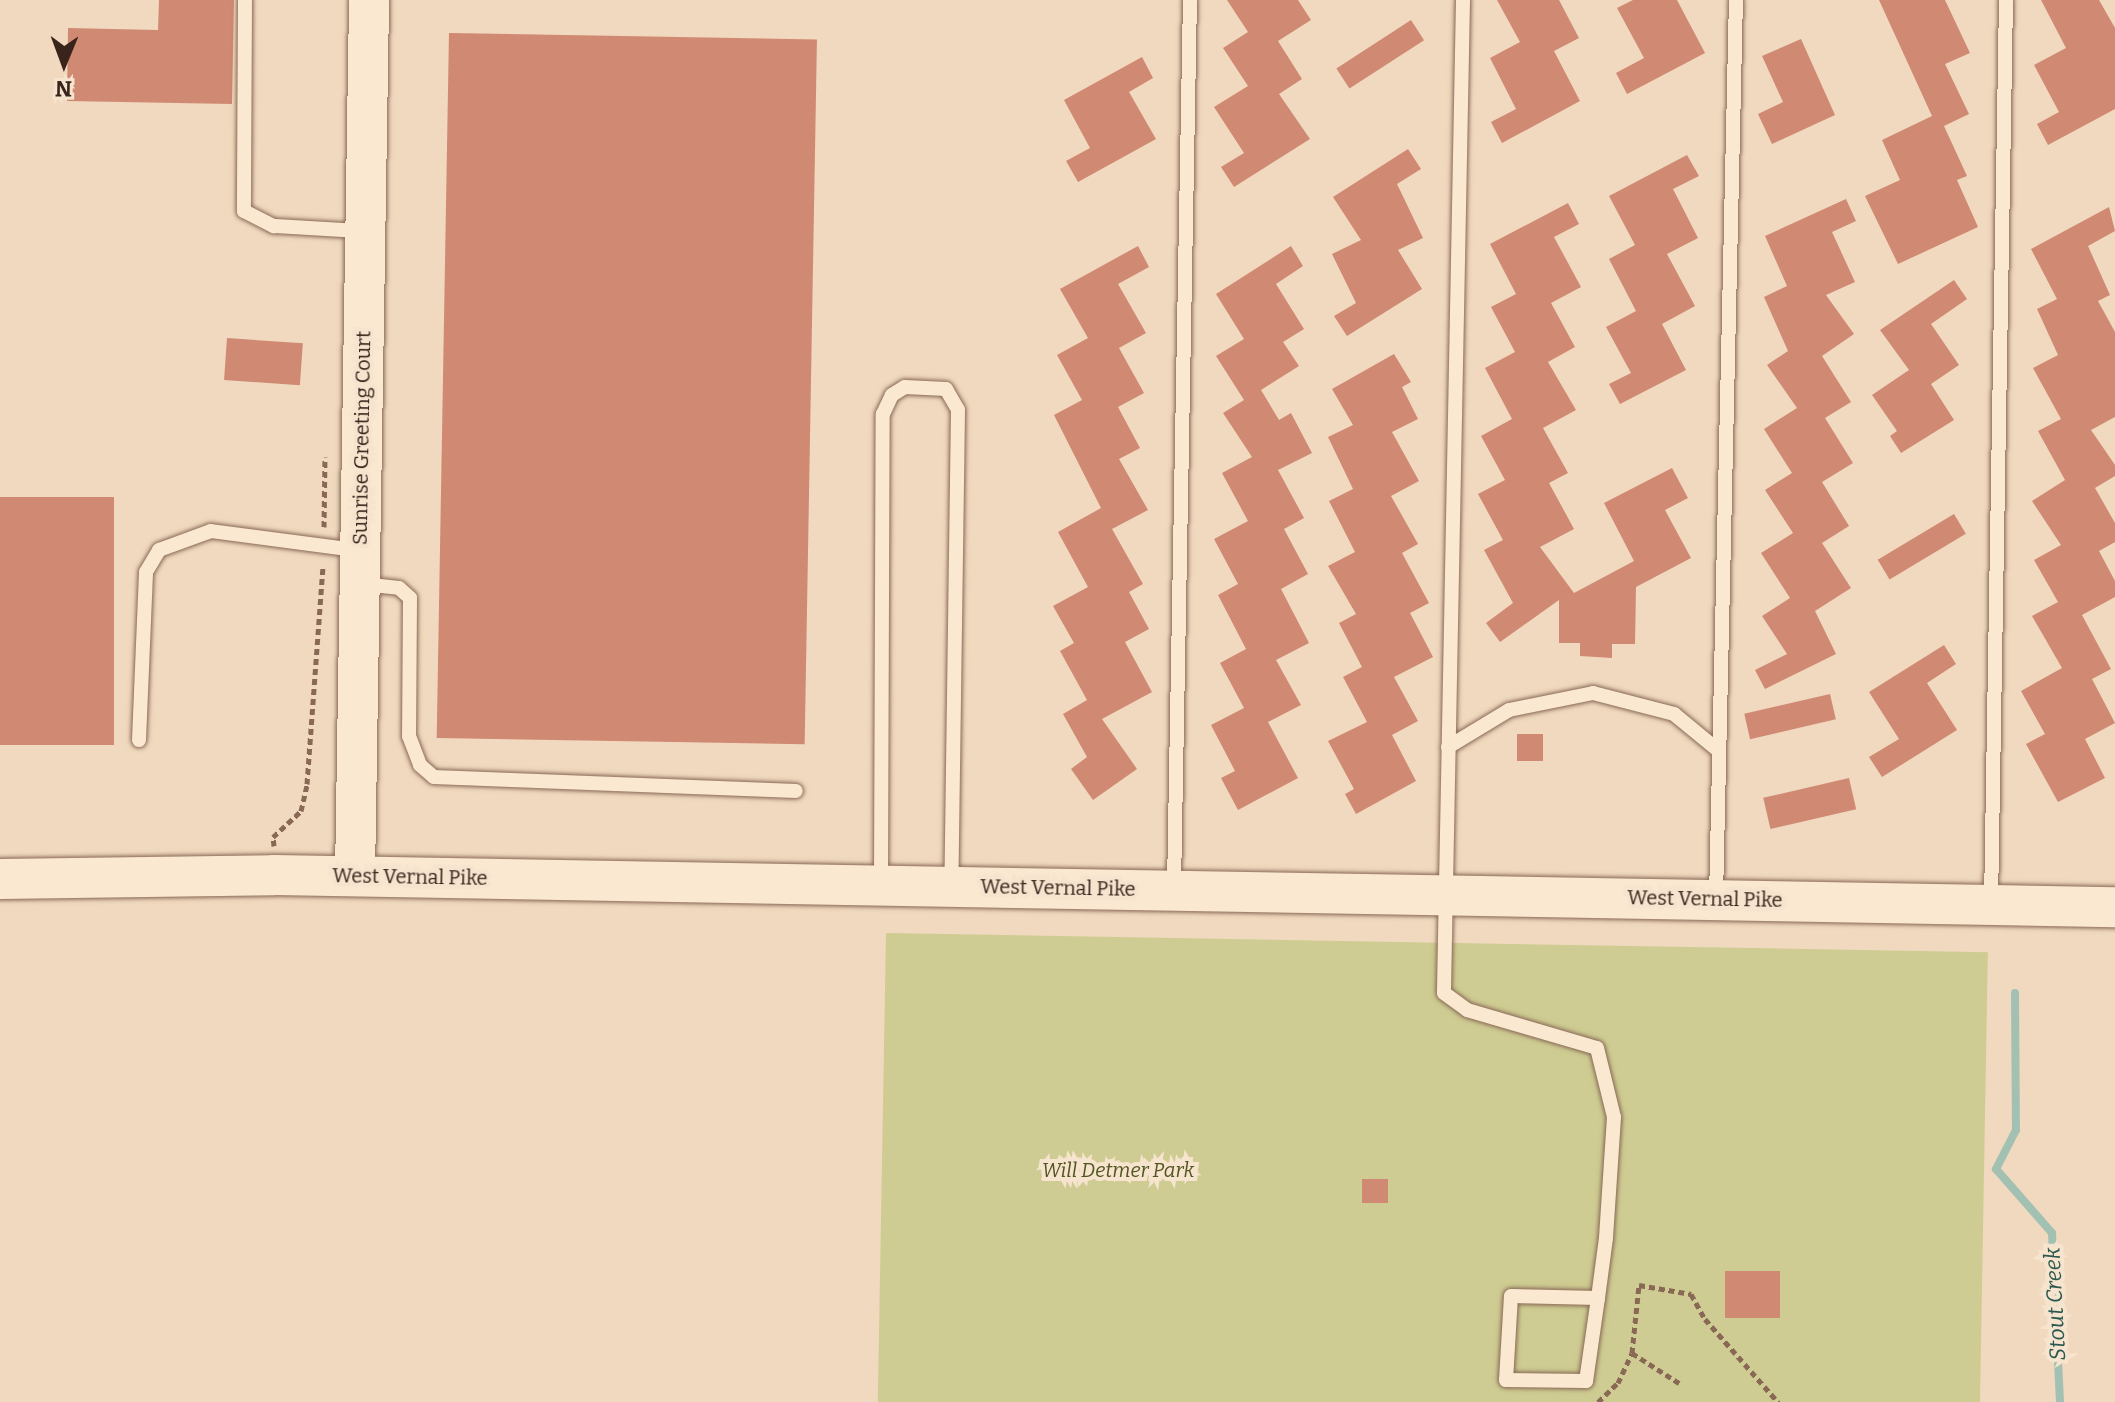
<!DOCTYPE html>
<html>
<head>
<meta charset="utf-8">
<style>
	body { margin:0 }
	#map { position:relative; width:2115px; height:1402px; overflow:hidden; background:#f0d9be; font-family:Bitter,serif }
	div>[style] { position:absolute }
	.green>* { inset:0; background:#cecc92; transform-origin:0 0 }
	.stream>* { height:8px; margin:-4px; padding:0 4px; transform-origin:4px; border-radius:4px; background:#a2c1b3 }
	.building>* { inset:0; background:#d08972; transform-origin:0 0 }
	.path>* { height:5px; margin-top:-2.5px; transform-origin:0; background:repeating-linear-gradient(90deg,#896956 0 6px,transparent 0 10px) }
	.roads { filter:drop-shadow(0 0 2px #896956) drop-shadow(0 0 2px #896956) }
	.lane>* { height:14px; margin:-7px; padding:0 7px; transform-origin:7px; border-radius:7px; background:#fbe8d1 }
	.secondary>* { height:40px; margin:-20px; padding:0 20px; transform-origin:20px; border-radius:20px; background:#fbe8d1 }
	span { translate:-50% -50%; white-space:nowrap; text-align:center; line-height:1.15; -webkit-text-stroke:8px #f7e4ce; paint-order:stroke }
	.street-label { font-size:20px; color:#38241b }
	.park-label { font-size:20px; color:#515521; font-style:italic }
	.water-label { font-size:22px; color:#2a584e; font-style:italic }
	.north { position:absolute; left:24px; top:24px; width:80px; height:80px; -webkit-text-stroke:6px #f7e4ce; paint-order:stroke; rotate:181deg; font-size:22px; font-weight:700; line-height:32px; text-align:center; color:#38241b }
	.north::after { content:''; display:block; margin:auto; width:28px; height:36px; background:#38241b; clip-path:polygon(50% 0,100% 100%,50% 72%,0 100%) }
</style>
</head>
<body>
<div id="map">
	<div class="green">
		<div style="left:886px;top:933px;width:1102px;height:469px;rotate:1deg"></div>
	</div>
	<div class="stream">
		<div style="left:2015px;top:993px;width:137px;rotate:89.6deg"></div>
		<div style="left:2016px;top:1130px;width:44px;rotate:117.1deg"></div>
		<div style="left:1996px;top:1169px;width:85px;rotate:48.8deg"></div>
		<div style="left:2052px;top:1233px;width:169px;rotate:87.3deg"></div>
	</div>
	<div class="building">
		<div style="clip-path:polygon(159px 0,234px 0,232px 104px,67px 101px,68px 28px,158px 30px)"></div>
		<div style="clip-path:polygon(1227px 0,1298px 0,1311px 20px,1278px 41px,1302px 79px,1279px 94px,1310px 139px,1234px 187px,1221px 167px,1244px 153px,1214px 107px,1248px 86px,1223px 48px,1248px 32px)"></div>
		<div style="clip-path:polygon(1497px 0,1559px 0,1579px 38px,1554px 51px,1580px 101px,1502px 143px,1491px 122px,1516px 109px,1490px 58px,1520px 42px)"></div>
		<div style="clip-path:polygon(1633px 0,1677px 0,1705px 53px,1627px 94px,1616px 73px,1644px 58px,1617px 8px)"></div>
		<div style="clip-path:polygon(1879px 0,1945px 0,1970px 53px,1945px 64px,1969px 114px,1944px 126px,1967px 176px,1957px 180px,1978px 227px,1898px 264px,1865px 196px,1900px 180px,1882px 140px,1932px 116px)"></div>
		<div style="clip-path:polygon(2041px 0,2099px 0,2115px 28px,2115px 109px,2048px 145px,2037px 124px,2059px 112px,2034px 65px,2066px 48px)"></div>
		<div style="left:1411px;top:20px;width:24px;height:89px;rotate:57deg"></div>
		<div style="left:449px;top:33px;width:368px;height:705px;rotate:1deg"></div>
		<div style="clip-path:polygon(1801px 39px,1835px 115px,1772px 144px,1758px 114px,1783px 102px,1762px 56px)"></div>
		<div style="clip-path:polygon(1142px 57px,1153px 78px,1129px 92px,1156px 139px,1078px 182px,1066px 161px,1090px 148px,1064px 100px)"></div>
		<div style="clip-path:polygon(1408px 149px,1421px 169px,1397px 184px,1423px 238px,1398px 250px,1422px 289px,1347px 336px,1334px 316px,1356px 303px,1332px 254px,1361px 240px,1333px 197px)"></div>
		<div style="clip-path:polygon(1687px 155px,1699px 176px,1673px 189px,1698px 238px,1667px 254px,1695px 306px,1662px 324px,1686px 370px,1620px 404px,1609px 384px,1631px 373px,1606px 327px,1636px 311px,1609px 259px,1635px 245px,1609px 196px)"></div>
		<div style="clip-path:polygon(1846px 199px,1856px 221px,1832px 232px,1855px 282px,1826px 295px,1854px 334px,1822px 356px,1851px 402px,1825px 418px,1853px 463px,1822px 482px,1849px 526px,1822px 543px,1851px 588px,1815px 611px,1836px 654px,1765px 689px,1755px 670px,1787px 654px,1762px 616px,1790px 598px,1761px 553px,1793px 533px,1765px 490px,1792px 473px,1764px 429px,1797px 408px,1767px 365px,1788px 351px,1764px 297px,1787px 286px,1765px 236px)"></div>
		<div style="clip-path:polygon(1568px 203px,1579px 224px,1554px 237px,1581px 287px,1551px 303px,1575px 347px,1548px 362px,1576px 410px,1543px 428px,1568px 473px,1549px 483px,1574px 529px,1540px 547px,1574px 593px,1634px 561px,1604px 503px,1672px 468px,1688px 498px,1665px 510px,1691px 558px,1636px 587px,1635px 644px,1612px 644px,1612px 658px,1580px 656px,1580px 643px,1559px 643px,1559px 600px,1500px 642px,1486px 623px,1513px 603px,1484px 550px,1503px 540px,1478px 494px,1505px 480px,1481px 436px,1512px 419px,1485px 368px,1515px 352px,1491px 307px,1516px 294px,1490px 244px)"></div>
		<div style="clip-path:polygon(2109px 207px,2115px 231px,2088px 246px,2110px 295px,2098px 301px,2115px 332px,2115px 417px,2091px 430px,2115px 465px,2115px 476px,2095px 488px,2115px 523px,2115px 542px,2099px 551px,2115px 581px,2115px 597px,2082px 615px,2111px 669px,2092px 679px,2115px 723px,2085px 739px,2105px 778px,2058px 802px,2026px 744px,2045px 734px,2021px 691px,2062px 668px,2032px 616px,2058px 602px,2034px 560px,2061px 545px,2032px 501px,2065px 480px,2038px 431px,2061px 419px,2033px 368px,2058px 355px,2037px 309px,2057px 299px,2031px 249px)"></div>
		<div style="clip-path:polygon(1138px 246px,1149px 267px,1118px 284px,1146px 333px,1119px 348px,1144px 393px,1118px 407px,1140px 448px,1119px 459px,1148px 510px,1112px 529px,1143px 584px,1129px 592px,1149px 629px,1125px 642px,1152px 692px,1102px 719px,1137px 769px,1093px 800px,1071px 769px,1087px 757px,1063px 714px,1087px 700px,1060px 651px,1074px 643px,1053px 606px,1088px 587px,1058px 532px,1101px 508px,1054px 415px,1082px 400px,1057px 355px,1088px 338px,1060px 289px)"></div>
		<div style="clip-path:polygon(1291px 246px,1303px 266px,1276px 284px,1304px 329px,1283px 342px,1299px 366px,1261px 390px,1279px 420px,1291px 413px,1312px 453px,1278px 470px,1304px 518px,1284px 529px,1308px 574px,1281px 589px,1309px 643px,1276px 660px,1301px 705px,1268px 722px,1298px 778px,1238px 810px,1221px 778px,1235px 771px,1211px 725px,1244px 708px,1220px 663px,1246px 649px,1218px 595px,1238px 584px,1214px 539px,1248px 521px,1222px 473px,1252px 457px,1223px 413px,1244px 400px,1216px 356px,1244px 339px,1216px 294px)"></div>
		<div style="clip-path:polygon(1954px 280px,1967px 299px,1931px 324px,1959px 365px,1931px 384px,1954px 420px,1901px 453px,1890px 436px,1897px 431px,1872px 395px,1909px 370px,1880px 330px)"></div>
		<div style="left:227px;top:338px;width:76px;height:42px;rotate:4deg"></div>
		<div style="clip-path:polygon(1394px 354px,1411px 382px,1402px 387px,1418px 419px,1392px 432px,1419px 481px,1391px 496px,1418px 544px,1402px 553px,1429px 603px,1410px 613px,1433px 657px,1394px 677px,1418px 721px,1392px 735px,1416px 781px,1356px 814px,1345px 794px,1354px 789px,1328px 741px,1367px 722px,1343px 677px,1362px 667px,1339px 623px,1356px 614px,1328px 566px,1355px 552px,1329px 501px,1353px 489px,1328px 437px,1353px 425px,1332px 389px)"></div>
		<div style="left:0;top:497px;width:114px;height:248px"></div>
		<div style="left:1954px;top:514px;width:23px;height:89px;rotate:59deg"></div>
		<div style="clip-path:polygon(1944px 645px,1956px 664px,1927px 683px,1957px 730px,1882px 777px,1869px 757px,1899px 739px,1869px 692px)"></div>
		<div style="left:1830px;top:694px;width:26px;height:88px;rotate:77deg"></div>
		<div style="left:1517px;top:734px;width:26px;height:27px"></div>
		<div style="left:1849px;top:778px;width:32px;height:88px;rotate:77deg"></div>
		<div style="left:1362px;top:1179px;width:26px;height:24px"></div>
		<div style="left:1725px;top:1271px;width:55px;height:47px"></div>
	</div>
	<div class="path">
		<div style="left:324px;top:527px;width:70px;rotate:-89.2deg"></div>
		<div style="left:274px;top:846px;width:9px;rotate:-96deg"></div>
		<div style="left:273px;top:837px;width:38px;rotate:-43deg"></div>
		<div style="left:301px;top:811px;width:28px;rotate:-77deg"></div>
		<div style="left:307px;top:784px;width:220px;rotate:-85.8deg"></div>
		<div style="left:1632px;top:1353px;width:56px;rotate:32.6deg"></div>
		<div style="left:1598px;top:1402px;width:28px;rotate:-44deg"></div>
		<div style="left:1618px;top:1383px;width:33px;rotate:-65deg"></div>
		<div style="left:1632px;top:1353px;width:68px;rotate:-84.1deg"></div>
		<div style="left:1639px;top:1285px;width:53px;rotate:9.8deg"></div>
		<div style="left:1691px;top:1294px;width:29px;rotate:61deg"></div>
		<div style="left:1705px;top:1319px;width:111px;rotate:48.7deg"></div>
	</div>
	<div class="roads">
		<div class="lane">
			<div style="left:245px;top:0;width:211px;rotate:90.3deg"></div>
			<div style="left:244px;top:211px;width:34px;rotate:27deg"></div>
			<div style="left:274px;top:226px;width:87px;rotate:3.3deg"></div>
			<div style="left:1463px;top:0;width:993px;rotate:91.1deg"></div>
			<div style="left:1444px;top:993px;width:29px;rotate:36deg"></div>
			<div style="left:1467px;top:1010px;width:135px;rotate:16.3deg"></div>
			<div style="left:1597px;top:1048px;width:71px;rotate:76.2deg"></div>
			<div style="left:1614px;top:1117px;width:121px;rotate:93.8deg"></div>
			<div style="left:1606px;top:1238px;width:61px;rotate:97.6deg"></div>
			<div style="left:1598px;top:1298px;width:84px;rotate:98.2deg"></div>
			<div style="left:1586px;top:1381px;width:80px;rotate:-179.3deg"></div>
			<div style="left:1506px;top:1380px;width:84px;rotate:-86.6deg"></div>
			<div style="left:1511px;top:1296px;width:87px;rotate:1.3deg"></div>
			<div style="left:362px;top:584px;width:37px;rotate:6deg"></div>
			<div style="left:399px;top:588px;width:15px;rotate:42deg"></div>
			<div style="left:410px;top:598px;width:138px;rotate:90.4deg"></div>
			<div style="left:409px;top:736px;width:31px;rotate:69deg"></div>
			<div style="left:420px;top:765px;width:18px;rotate:41deg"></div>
			<div style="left:434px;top:777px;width:362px;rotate:2.2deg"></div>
			<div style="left:139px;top:740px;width:168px;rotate:-87.6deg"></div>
			<div style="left:146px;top:572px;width:26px;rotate:-59deg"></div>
			<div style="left:159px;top:550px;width:55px;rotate:-20.1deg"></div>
			<div style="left:211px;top:531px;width:146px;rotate:7.5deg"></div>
			<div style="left:1448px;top:747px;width:71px;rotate:-31.2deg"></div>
			<div style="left:1509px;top:710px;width:86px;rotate:-11.4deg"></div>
			<div style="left:1593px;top:693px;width:84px;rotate:14.5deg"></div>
			<div style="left:1674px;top:714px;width:58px;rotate:39.4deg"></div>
			<div style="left:881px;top:882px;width:468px;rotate:-89.8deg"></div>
			<div style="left:883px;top:414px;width:21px;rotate:-65deg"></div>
			<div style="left:892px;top:395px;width:15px;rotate:-32deg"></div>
			<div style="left:905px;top:387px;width:41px;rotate:2.8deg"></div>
			<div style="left:946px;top:389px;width:24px;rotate:60deg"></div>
			<div style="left:958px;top:410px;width:475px;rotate:90.8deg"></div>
			<div style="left:1174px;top:887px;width:887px;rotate:-88.97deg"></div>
			<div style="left:1716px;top:899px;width:899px;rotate:-88.73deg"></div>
			<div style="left:1991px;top:904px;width:904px;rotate:-89.05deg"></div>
		</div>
		<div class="secondary">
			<div style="left:355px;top:876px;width:876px;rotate:-89.08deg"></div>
			<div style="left:0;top:879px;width:274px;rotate:-0.8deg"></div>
			<div style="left:274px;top:875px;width:1841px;rotate:1deg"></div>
		</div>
	</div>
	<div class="street-label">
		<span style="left:362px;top:438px;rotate:-89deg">Sunrise Greeting Court</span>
		<span style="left:410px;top:877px;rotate:1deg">West Vernal Pike</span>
		<span style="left:1058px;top:888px;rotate:1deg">West Vernal Pike</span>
		<span style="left:1705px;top:899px;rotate:1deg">West Vernal Pike</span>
	</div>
	<div class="park-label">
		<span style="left:1118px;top:1170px">Will Detmer Park</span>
	</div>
	<div class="water-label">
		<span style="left:2055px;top:1304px;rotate:-93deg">Stout Creek</span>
	</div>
	<div class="north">N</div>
</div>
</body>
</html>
